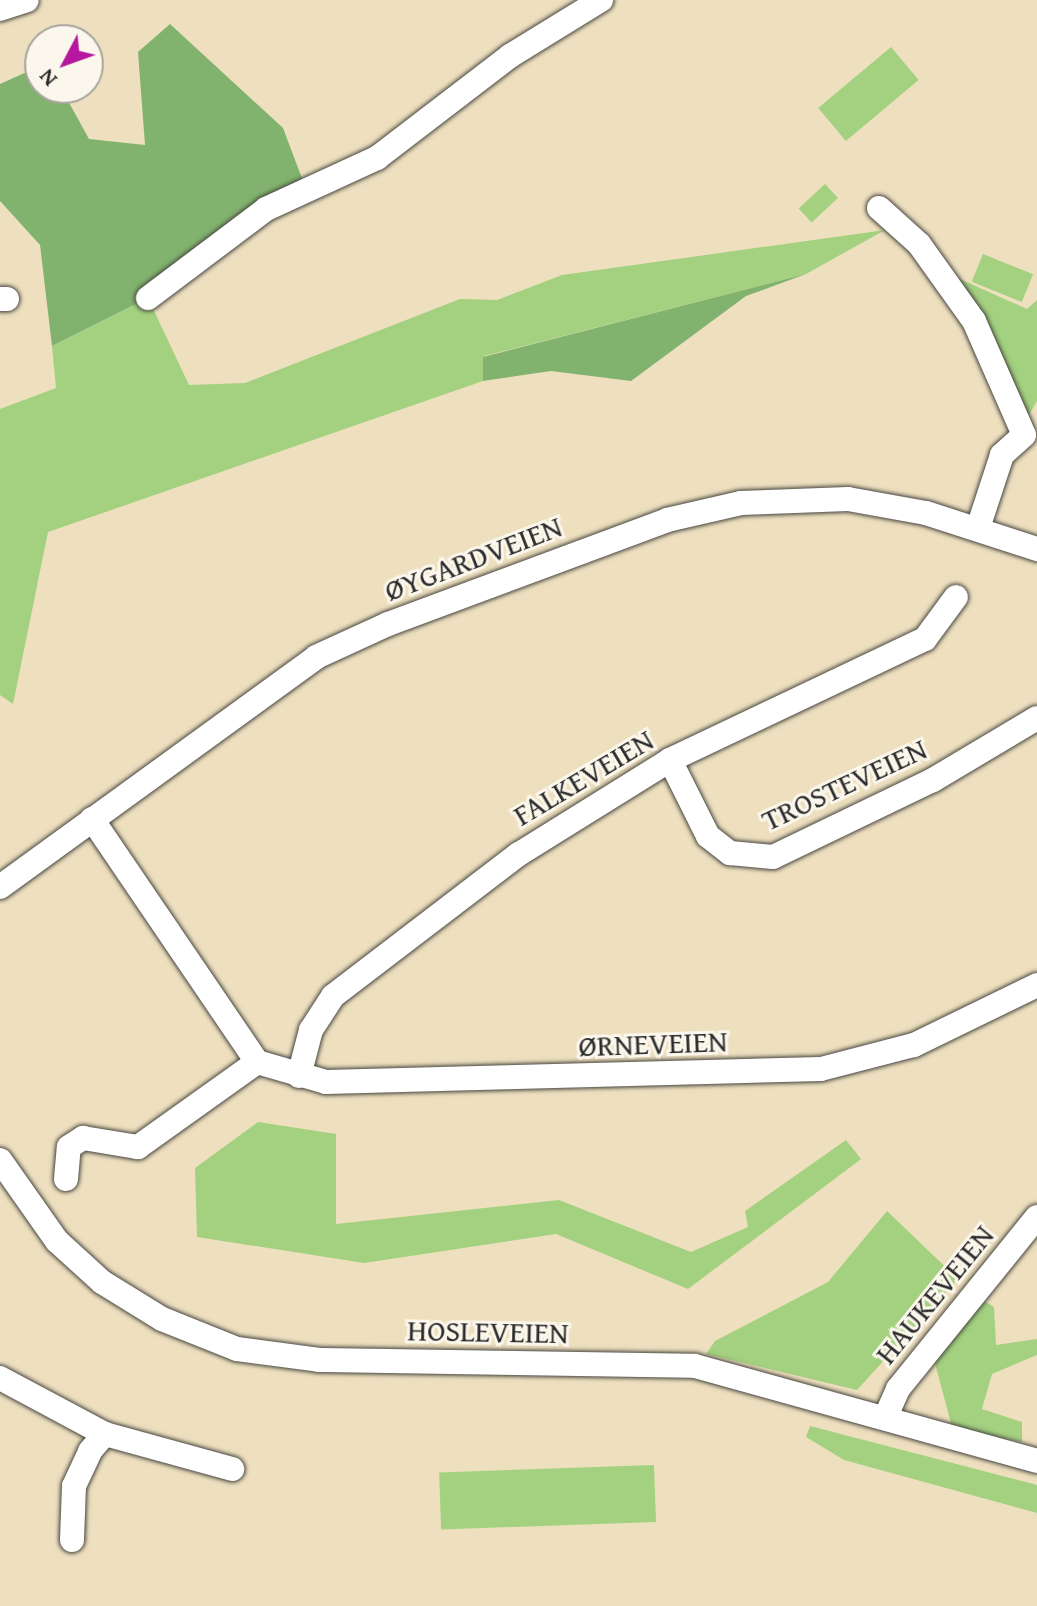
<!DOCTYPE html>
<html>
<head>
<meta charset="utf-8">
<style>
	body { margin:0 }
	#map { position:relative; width:1037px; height:1606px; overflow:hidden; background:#eee0bf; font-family:"Gentium Book Plus",serif }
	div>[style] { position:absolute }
	.green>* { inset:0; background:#a3d17f; transform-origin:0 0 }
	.forest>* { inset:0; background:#82b36e }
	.roads { filter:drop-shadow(0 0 2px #484641) drop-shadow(0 0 2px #484641) }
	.minor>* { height:24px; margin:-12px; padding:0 12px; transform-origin:12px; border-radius:12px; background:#fff }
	span { translate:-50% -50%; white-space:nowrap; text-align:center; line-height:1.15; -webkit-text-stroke:6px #fbf7ec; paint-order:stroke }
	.street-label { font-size:30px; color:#2b2b2b }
	.north { position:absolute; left:24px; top:24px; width:80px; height:80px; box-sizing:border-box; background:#fbf7ec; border:2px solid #a8a59f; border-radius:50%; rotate:229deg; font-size:22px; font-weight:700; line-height:32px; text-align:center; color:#2b2b2b }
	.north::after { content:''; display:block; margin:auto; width:28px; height:36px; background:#b5179e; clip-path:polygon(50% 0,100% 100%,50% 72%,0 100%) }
</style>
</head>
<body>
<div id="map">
	<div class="green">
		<div style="left:891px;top:47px;width:43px;height:95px;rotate:50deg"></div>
		<div style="left:825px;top:184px;width:19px;height:36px;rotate:47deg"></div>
		<div style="clip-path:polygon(885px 230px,806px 274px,484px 356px,483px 381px,48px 532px,13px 704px,0 695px,0 409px,56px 388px,52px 346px,148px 298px,189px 385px,245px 383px,460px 299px,497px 300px,562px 275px)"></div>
		<div style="left:983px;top:254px;width:54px;height:30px;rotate:22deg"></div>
		<div style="clip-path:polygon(951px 275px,1027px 309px,1037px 300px,1037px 401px,1024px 423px)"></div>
		<div style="clip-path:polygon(258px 1122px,336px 1134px,336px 1224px,559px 1200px,691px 1252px,748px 1227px,745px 1211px,846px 1140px,861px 1159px,688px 1289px,556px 1234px,364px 1263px,197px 1237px,195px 1168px)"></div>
		<div style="clip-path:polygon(887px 1211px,958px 1279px,857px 1390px,706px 1354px,715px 1341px,828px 1282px)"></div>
		<div style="clip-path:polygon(979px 1298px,994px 1307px,996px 1345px,1037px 1339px,1037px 1355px,992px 1374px,982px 1409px,1022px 1422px,1022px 1442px,952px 1427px,933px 1356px)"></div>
		<div style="clip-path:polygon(810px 1426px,1037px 1485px,1037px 1513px,844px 1460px,806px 1437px)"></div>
		<div style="left:654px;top:1465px;width:57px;height:215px;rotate:88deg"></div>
	</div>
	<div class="forest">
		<div style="clip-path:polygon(170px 24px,283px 128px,306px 189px,148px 298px,52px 346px,40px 245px,0 201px,0 84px,40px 66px,40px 88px,61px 88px,89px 139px,145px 145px,138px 52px)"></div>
		<div style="clip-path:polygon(806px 274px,746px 296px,631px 381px,551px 371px,483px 381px,483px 357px)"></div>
	</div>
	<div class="roads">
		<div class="minor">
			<div style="left:0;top:9px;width:28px;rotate:-18deg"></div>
			<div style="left:879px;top:208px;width:54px;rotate:42deg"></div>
			<div style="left:919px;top:244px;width:95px;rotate:54.5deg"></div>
			<div style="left:974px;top:321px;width:124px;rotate:66.3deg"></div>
			<div style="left:1024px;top:435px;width:30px;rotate:138deg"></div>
			<div style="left:1002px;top:455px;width:77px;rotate:108.2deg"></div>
			<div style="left:148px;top:298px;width:148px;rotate:-37deg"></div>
			<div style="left:266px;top:209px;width:122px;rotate:-24.7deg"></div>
			<div style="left:377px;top:158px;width:168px;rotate:-37.5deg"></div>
			<div style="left:510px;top:56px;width:107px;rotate:-31.6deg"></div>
			<div style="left:0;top:299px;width:7px"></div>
			<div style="left:670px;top:760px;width:85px;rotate:63.4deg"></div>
			<div style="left:708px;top:836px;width:28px;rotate:38deg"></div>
			<div style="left:730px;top:853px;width:43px;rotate:5.3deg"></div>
			<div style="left:773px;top:857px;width:178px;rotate:-25.7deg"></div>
			<div style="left:933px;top:780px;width:121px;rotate:-30.8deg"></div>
			<div style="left:92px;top:819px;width:294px;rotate:55.8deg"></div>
			<div style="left:257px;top:1062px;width:72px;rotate:16.2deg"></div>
			<div style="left:326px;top:1082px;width:495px;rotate:-1.5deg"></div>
			<div style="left:821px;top:1069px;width:96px;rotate:-14.5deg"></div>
			<div style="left:914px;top:1045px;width:137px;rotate:-26deg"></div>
			<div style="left:0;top:887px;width:391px;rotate:-36deg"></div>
			<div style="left:316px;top:657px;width:79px;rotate:-24.6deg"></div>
			<div style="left:388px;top:624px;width:298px;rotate:-20.4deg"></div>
			<div style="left:667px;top:520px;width:76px;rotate:-12.9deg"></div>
			<div style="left:741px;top:503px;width:107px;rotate:-2.1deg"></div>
			<div style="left:848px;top:499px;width:79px;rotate:10.2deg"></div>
			<div style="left:926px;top:513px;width:117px;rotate:18deg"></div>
			<div style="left:299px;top:1076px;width:48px;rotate:-75.4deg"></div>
			<div style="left:311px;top:1030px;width:40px;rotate:-57.1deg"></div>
			<div style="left:333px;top:996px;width:234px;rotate:-37.4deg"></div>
			<div style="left:519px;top:854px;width:178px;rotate:-31.9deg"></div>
			<div style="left:670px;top:760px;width:282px;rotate:-25.4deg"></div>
			<div style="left:925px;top:639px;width:52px;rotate:-53.6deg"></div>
			<div style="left:0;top:1160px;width:99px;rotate:54.9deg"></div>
			<div style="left:57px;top:1241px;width:61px;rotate:42.3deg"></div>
			<div style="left:102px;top:1282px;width:70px;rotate:31.7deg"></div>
			<div style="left:162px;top:1319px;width:81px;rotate:21.8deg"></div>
			<div style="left:237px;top:1349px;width:83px;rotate:7.6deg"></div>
			<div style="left:319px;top:1360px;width:376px;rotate:0.9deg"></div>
			<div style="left:695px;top:1366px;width:355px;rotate:15.5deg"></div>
			<div style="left:66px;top:1179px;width:32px;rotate:-85deg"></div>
			<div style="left:69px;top:1147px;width:17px;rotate:-33deg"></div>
			<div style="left:83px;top:1138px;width:56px;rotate:9.3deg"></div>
			<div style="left:138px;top:1147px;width:146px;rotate:-35.5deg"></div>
			<div style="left:0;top:1378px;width:119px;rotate:28.1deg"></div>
			<div style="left:105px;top:1434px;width:132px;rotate:15.4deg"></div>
			<div style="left:886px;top:1416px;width:30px;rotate:-66deg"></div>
			<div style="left:898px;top:1389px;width:221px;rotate:-51.1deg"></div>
			<div style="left:72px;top:1540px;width:54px;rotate:-87.9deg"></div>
			<div style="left:74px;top:1486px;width:38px;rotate:-65deg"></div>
			<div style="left:90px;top:1451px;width:23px;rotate:-49deg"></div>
		</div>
	</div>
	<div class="street-label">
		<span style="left:473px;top:558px;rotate:-21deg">ØYGARDVEIEN</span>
		<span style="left:583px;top:777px;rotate:-31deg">FALKEVEIEN</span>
		<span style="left:844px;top:784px;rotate:-25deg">TROSTEVEIEN</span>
		<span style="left:653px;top:1043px;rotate:-2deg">ØRNEVEIEN</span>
		<span style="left:934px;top:1294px;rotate:-51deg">HAUKEVEIEN</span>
		<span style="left:488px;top:1331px;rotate:1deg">HOSLEVEIEN</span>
	</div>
	<div class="north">N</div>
</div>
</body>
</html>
